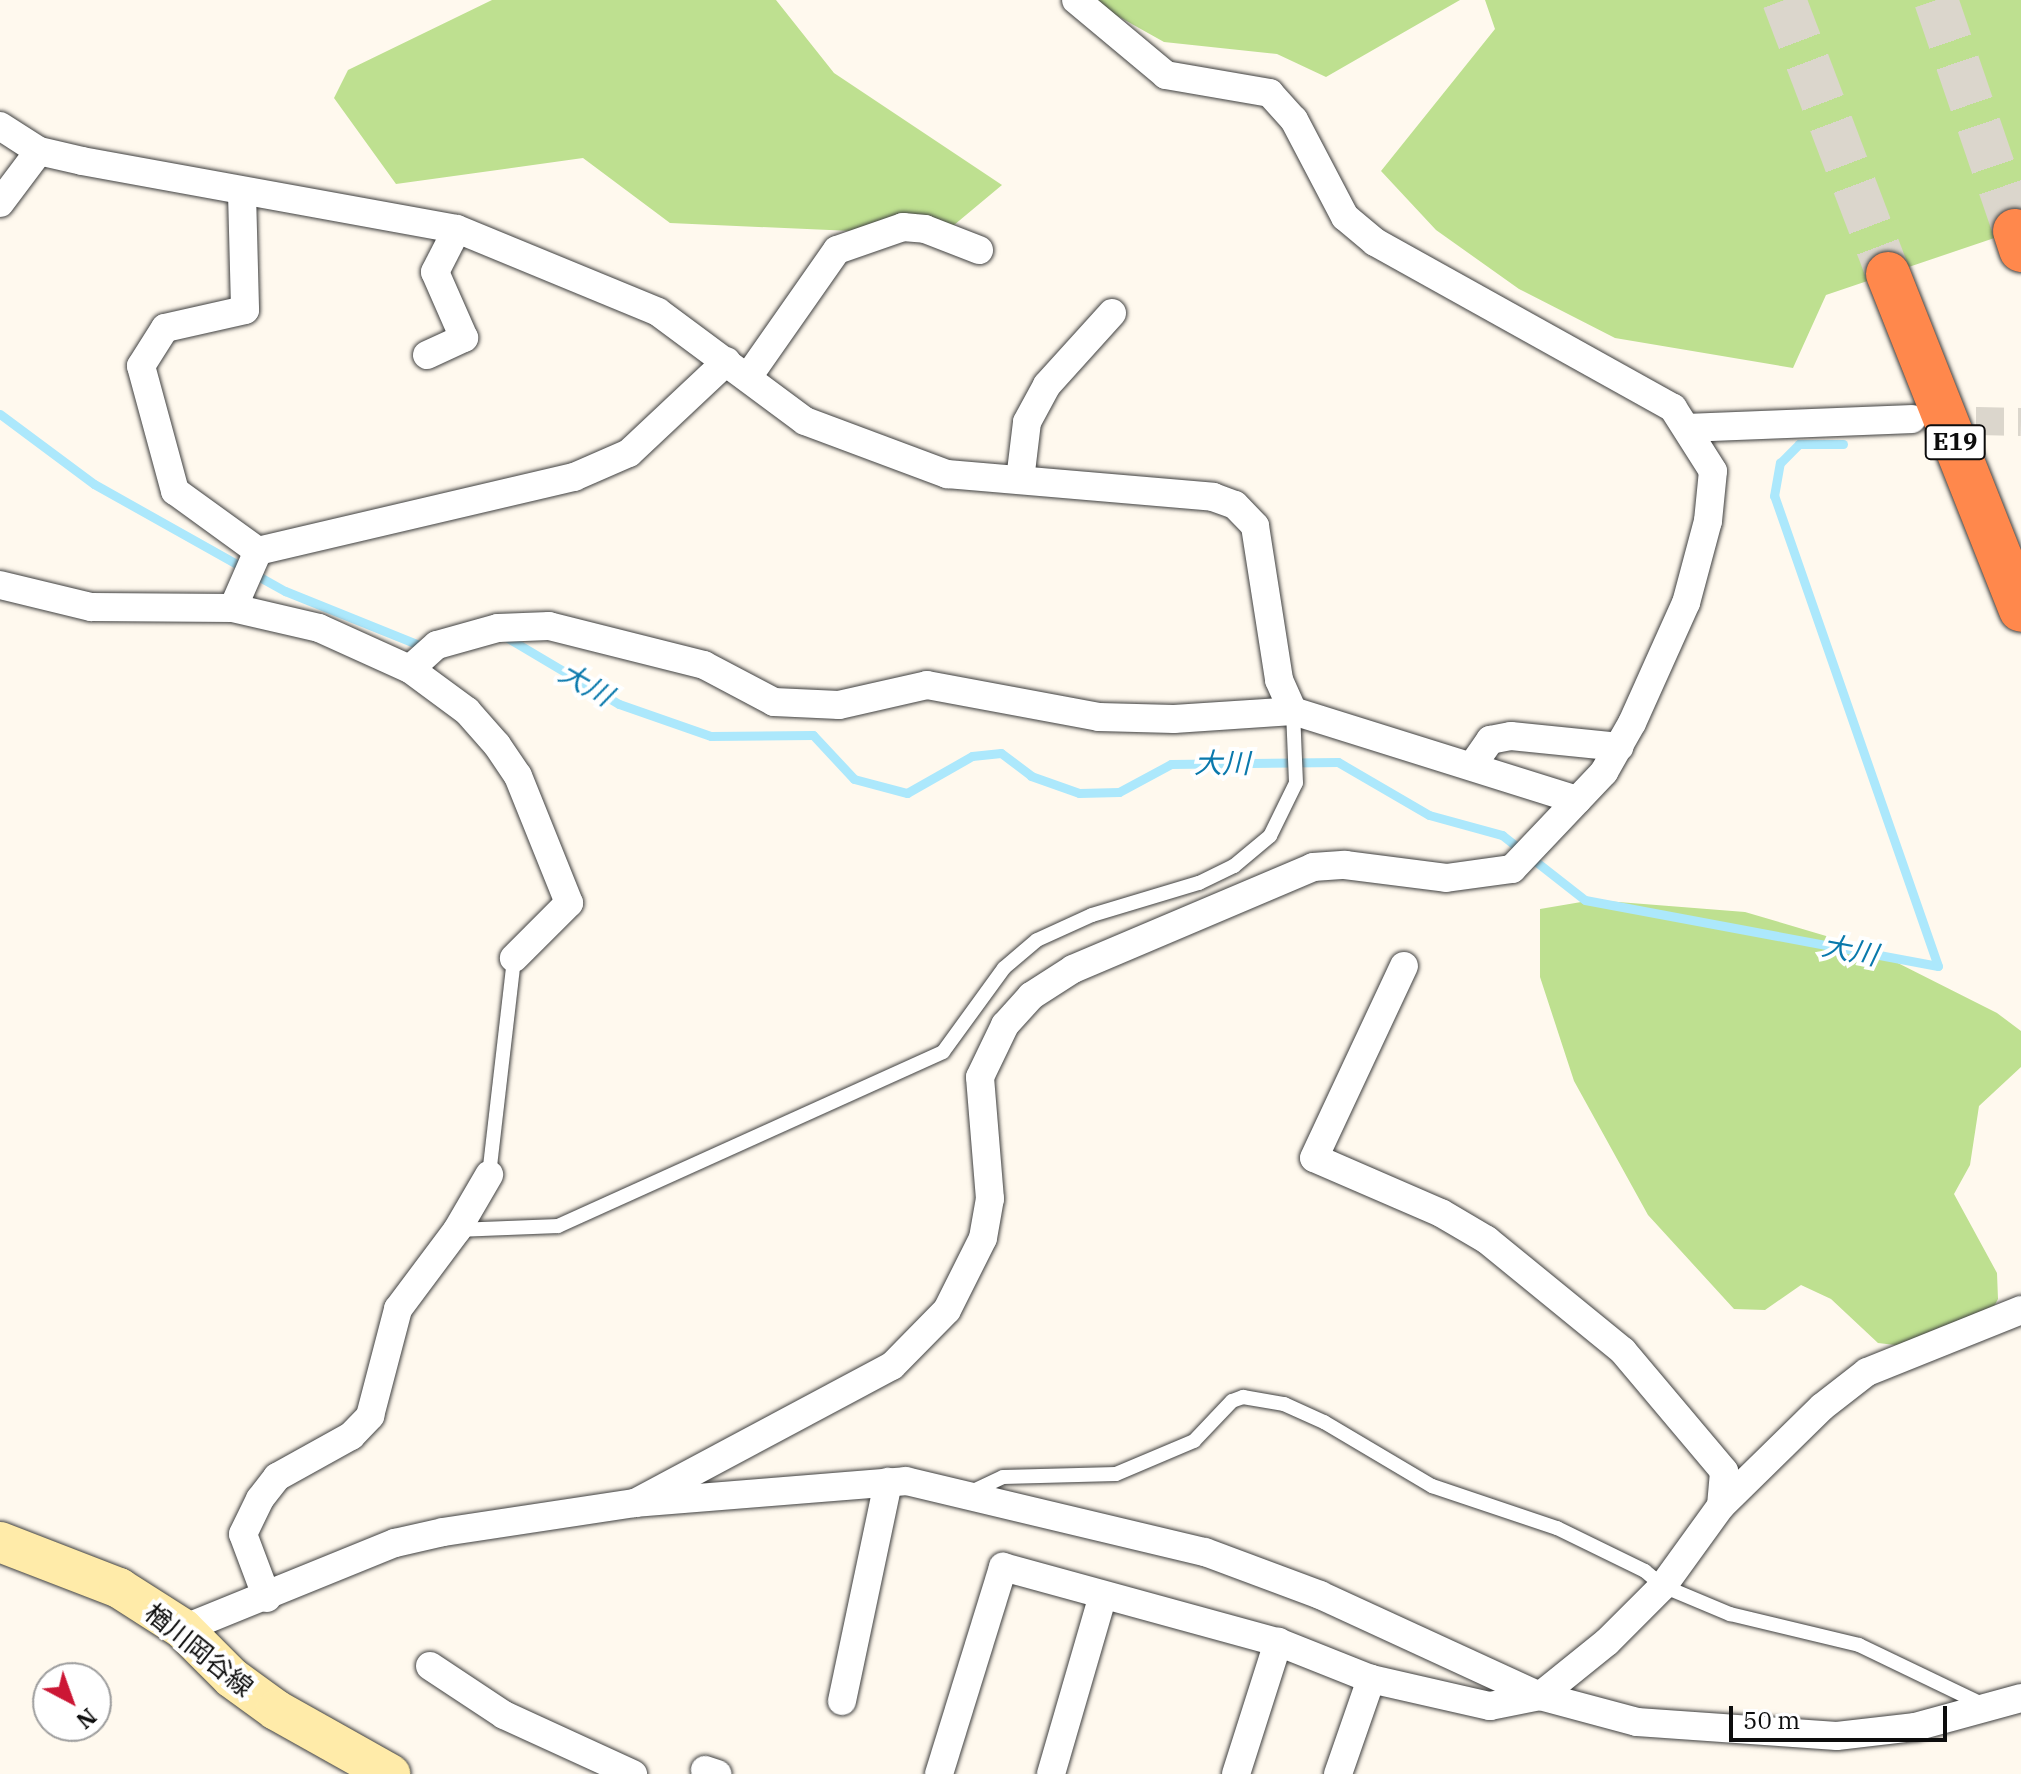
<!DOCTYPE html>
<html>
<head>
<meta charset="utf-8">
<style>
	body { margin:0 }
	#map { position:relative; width:2021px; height:1774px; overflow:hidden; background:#fff9ee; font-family:"IBM Plex Serif","Noto Sans JP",serif }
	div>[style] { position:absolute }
	.forest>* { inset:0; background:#bee090 }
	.stream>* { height:9px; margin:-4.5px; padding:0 4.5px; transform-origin:4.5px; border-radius:4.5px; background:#ace8fc }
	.street-tunnel>* { height:28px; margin-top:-14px; transform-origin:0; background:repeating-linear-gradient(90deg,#dbd6cc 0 28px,transparent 0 42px) }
	.highway-tunnel>* { height:44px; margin-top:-22px; transform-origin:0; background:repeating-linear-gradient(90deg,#dbd6cc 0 44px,transparent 0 66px) }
	.roads { filter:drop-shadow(0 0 2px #404040) drop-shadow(0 0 2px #404040) }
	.lane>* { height:14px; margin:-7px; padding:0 7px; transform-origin:7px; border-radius:7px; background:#fff }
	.street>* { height:28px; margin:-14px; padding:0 14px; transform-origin:14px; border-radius:14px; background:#fff }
	.secondary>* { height:40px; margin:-20px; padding:0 20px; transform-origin:20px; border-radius:20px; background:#ffeba9 }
	.highway>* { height:44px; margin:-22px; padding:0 22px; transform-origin:22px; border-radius:22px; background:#ff884c }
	span { translate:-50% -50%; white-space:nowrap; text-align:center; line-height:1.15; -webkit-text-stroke:8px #fff; paint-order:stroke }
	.shield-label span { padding:2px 6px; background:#fff; border:2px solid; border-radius:6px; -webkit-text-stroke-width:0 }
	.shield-label { font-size:24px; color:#0d0d0d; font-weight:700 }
	.street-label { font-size:26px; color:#0d0d0d }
	.water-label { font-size:28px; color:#0a79ac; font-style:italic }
	.north { position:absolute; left:32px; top:1662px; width:80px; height:80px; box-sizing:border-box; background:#fff; border:2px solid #9e9e9e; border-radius:50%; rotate:139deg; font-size:22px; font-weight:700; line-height:32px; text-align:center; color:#0d0d0d }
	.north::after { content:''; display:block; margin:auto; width:28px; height:36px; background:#cc1735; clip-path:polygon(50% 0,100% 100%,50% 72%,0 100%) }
	.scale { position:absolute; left:1729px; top:1706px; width:218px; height:36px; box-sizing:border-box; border:4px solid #0d0d0d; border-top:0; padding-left:10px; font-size:24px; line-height:28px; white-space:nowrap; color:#0d0d0d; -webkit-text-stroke:6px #fff; paint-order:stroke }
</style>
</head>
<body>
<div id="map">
	<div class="forest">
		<div style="clip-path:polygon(492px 0,776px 0,834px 73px,1002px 185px,942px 235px,670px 223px,583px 158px,396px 184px,334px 98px,348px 70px)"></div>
		<div style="clip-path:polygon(1089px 0,1460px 0,1326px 77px,1277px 54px,1164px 42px)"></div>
		<div style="clip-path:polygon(1485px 0,2021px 0,2021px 229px,1826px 295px,1793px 368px,1615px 338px,1519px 289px,1436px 230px,1381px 171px,1495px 29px)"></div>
		<div style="clip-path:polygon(1593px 900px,1745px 912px,1870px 949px,1997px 1013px,2021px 1031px,2021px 1067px,1979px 1106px,1970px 1165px,1954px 1194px,1997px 1273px,1998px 1299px,1985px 1323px,1912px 1347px,1878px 1343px,1831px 1299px,1801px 1285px,1765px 1310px,1734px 1309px,1648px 1215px,1574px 1081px,1540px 977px,1540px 909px)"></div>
	</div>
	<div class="stream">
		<div style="left:0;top:414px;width:117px;rotate:36.7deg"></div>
		<div style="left:94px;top:484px;width:219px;rotate:29.3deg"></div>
		<div style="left:285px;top:591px;width:153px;rotate:21.9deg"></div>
		<div style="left:506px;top:637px;width:131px;rotate:30.7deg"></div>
		<div style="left:619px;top:704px;width:97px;rotate:19.2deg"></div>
		<div style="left:711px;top:736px;width:102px;rotate:-0.6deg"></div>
		<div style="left:813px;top:735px;width:60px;rotate:47deg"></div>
		<div style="left:854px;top:779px;width:55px;rotate:14.8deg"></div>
		<div style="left:907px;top:793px;width:75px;rotate:-29.6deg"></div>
		<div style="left:972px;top:756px;width:29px;rotate:-6deg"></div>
		<div style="left:1001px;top:753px;width:38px;rotate:37deg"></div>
		<div style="left:1031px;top:776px;width:51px;rotate:19.5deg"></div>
		<div style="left:1079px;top:793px;width:40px;rotate:-1.4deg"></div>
		<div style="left:1119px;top:792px;width:59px;rotate:-28.3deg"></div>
		<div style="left:1171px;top:764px;width:167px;rotate:-0.7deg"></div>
		<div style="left:1338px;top:762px;width:105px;rotate:30.2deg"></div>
		<div style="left:1429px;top:815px;width:76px;rotate:15.3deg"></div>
		<div style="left:1502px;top:835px;width:105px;rotate:38.1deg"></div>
		<div style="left:1585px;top:900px;width:359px;rotate:10.6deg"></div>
		<div style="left:1938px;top:966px;width:498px;rotate:-109.2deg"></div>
		<div style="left:1774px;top:496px;width:34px;rotate:-80deg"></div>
		<div style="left:1780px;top:463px;width:27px;rotate:-45deg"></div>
		<div style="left:1799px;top:444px;width:44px"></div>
	</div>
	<div class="street-tunnel">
		<div style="left:1934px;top:420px;width:87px;rotate:1.3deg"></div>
	</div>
	<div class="highway-tunnel">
		<div style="left:1784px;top:0;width:293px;rotate:69.2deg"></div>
		<div style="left:1936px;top:0;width:244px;rotate:71.1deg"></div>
	</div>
	<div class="roads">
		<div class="lane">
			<div style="left:489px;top:1175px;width:218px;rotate:-83.4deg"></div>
			<div style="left:457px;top:1230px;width:101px;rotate:-2.3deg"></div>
			<div style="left:558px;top:1226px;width:422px;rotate:-24.3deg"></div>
			<div style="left:943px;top:1052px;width:104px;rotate:-54deg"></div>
			<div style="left:1004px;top:968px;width:43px;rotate:-40.3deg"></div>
			<div style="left:1037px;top:940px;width:60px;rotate:-24.4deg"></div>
			<div style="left:1092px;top:915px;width:112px;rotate:-16.7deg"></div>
			<div style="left:1199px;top:883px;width:39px;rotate:-26deg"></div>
			<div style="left:1234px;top:866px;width:47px;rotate:-39.8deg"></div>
			<div style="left:1270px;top:836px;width:59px;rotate:-63.9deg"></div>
			<div style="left:1296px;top:783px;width:72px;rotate:-92.4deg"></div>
			<div style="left:971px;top:1492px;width:35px;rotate:-25deg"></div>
			<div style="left:1003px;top:1477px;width:113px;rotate:-1.5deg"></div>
			<div style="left:1116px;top:1474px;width:85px;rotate:-22.9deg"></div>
			<div style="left:1194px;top:1441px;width:55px;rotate:-46.5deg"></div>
			<div style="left:1232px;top:1401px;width:12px;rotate:-20deg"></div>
			<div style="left:1243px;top:1397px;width:42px;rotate:9.7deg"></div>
			<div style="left:1284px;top:1404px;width:44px;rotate:24.2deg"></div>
			<div style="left:1324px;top:1422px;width:126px;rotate:30.7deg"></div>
			<div style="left:1432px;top:1486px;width:132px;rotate:18.6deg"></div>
			<div style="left:1557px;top:1528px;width:98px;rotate:26deg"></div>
			<div style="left:1645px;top:1571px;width:23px;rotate:40deg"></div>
			<div style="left:1663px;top:1586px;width:73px;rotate:22.7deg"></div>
			<div style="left:1730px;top:1614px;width:133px;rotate:13.5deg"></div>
			<div style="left:1859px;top:1645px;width:141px;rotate:25.7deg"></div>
		</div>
		<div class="street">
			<div style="left:0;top:126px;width:46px;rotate:32.7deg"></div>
			<div style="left:39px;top:151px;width:44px;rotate:13.1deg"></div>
			<div style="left:82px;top:161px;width:381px;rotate:10.3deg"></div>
			<div style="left:457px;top:229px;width:217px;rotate:22.4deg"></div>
			<div style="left:658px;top:312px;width:183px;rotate:36.6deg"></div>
			<div style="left:805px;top:421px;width:152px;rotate:20.5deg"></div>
			<div style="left:947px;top:474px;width:267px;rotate:4.9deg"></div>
			<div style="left:1213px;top:497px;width:23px;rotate:20deg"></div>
			<div style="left:1235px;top:505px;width:29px;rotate:46deg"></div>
			<div style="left:1255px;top:526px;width:156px;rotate:81.1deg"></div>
			<div style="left:1279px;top:680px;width:34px;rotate:66deg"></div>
			<div style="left:242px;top:193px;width:117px;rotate:88.5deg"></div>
			<div style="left:245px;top:310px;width:82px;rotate:167.3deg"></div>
			<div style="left:165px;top:328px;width:45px;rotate:122.3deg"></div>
			<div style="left:141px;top:366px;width:130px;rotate:74.8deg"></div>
			<div style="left:175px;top:491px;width:102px;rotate:35.9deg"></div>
			<div style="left:258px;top:551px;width:62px;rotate:113.7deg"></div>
			<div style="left:233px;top:608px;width:88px;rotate:13.1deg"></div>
			<div style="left:319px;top:628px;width:100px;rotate:24.3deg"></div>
			<div style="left:410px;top:669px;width:71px;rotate:36.4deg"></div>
			<div style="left:467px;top:711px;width:45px;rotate:48.6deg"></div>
			<div style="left:497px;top:745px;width:37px;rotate:56deg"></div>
			<div style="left:518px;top:776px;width:137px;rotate:68.1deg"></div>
			<div style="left:569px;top:903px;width:78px;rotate:135deg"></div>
			<div style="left:0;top:203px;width:65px;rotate:-53.1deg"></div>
			<div style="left:427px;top:355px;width:41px;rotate:-24.7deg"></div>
			<div style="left:464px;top:338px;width:72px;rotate:-113.7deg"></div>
			<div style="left:435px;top:272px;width:48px;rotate:-62.9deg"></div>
			<div style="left:748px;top:377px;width:155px;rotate:-55deg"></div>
			<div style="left:837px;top:250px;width:70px;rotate:-19.2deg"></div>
			<div style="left:903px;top:227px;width:22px;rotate:5deg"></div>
			<div style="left:925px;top:229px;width:58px;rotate:21.3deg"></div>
			<div style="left:1687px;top:428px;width:225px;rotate:-2.3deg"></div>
			<div style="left:1020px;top:480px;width:58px;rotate:-83.1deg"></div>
			<div style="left:1027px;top:422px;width:42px;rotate:-61.6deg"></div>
			<div style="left:1047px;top:385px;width:97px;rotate:-47.9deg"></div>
			<div style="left:258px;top:551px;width:325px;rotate:-13.2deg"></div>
			<div style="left:574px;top:477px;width:60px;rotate:-23.6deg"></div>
			<div style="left:629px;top:453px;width:134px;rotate:-43.2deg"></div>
			<div style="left:0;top:585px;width:94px;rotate:13.6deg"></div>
			<div style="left:91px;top:607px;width:142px;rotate:0.4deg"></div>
			<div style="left:410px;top:669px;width:36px;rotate:-42deg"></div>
			<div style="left:437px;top:645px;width:63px;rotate:-15.6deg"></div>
			<div style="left:498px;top:628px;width:51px;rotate:-2.2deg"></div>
			<div style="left:549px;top:626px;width:160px;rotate:14.1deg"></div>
			<div style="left:704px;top:665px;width:79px;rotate:27.9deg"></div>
			<div style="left:774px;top:702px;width:65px;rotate:2.6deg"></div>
			<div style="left:839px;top:705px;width:90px;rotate:-12.8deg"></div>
			<div style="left:927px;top:685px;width:175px;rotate:10.5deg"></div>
			<div style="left:1099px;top:717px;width:75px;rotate:1.5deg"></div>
			<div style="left:1174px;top:719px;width:119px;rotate:-3.8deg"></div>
			<div style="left:1293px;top:711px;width:298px;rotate:17.4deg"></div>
			<div style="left:1472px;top:766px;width:32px;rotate:-55deg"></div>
			<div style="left:1490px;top:740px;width:21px;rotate:-11deg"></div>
			<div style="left:1511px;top:736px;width:109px;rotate:5.8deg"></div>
			<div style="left:635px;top:1503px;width:291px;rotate:-28.1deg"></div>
			<div style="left:892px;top:1366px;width:78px;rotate:-45.5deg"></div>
			<div style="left:947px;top:1310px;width:80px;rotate:-63.4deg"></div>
			<div style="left:983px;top:1238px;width:40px;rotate:-80deg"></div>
			<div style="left:990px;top:1199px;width:122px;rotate:-94.7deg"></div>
			<div style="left:980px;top:1077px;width:58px;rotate:-64.3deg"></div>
			<div style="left:1005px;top:1025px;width:39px;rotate:-48deg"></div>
			<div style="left:1031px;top:996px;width:50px;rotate:-32.7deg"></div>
			<div style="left:1073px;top:969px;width:261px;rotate:-23deg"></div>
			<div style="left:1313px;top:867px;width:32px;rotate:-4deg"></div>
			<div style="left:1345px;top:865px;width:102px;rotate:7.3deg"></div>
			<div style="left:1446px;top:878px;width:67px;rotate:-7.8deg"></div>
			<div style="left:1512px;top:869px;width:134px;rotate:-46.5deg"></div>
			<div style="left:1604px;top:772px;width:56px;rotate:-60.3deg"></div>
			<div style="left:1632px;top:723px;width:132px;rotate:-65.8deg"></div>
			<div style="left:1686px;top:603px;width:85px;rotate:-75deg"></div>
			<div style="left:1708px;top:521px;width:50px;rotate:-84.3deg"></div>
			<div style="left:1713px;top:471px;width:75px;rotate:-122.4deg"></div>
			<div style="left:1673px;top:408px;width:341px;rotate:-150.9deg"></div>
			<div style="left:1375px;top:242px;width:39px;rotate:-140deg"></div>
			<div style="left:1345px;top:217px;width:110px;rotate:-117.7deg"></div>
			<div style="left:1294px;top:120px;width:36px;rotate:-132deg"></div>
			<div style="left:1270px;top:93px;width:106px;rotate:-170.2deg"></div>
			<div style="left:1166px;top:75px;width:117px;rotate:-140.2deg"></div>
			<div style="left:1721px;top:1506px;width:141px;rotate:-44.4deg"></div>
			<div style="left:1822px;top:1407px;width:57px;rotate:-37.9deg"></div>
			<div style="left:1867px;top:1372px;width:166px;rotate:-21.9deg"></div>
			<div style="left:267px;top:1598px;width:68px;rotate:-110.6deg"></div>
			<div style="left:243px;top:1534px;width:39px;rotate:-64deg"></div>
			<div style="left:260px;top:1499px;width:28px;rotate:-52deg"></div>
			<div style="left:277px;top:1477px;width:85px;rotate:-29deg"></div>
			<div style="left:351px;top:1436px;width:28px;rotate:-46deg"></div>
			<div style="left:370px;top:1416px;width:111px;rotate:-75.3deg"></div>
			<div style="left:398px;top:1309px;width:99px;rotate:-53.2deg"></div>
			<div style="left:457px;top:1230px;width:64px;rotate:-59.8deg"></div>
			<div style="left:183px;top:1629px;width:229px;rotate:-22.1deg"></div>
			<div style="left:395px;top:1543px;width:49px;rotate:-12.9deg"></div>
			<div style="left:443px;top:1532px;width:194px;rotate:-8.6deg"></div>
			<div style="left:635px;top:1503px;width:272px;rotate:-4.6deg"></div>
			<div style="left:906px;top:1481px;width:307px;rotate:13.4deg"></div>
			<div style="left:1205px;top:1552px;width:123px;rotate:20.5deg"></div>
			<div style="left:1320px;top:1595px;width:242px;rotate:24.7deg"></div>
			<div style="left:1540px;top:1696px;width:100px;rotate:15deg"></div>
			<div style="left:1637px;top:1722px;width:200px;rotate:4deg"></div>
			<div style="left:1837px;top:1736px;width:79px;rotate:-6.6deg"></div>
			<div style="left:1915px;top:1727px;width:110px;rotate:-15.3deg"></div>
			<div style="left:430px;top:1666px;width:89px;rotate:33.5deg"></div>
			<div style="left:504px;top:1715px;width:142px;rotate:24.6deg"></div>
			<div style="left:842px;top:1701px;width:224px;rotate:-78.1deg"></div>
			<div style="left:705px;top:1770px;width:13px;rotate:18deg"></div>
			<div style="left:939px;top:1774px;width:217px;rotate:-72.8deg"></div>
			<div style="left:1003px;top:1567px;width:285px;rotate:15.3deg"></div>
			<div style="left:1278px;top:1642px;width:100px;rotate:21.7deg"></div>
			<div style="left:1371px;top:1679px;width:122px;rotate:12.8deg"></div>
			<div style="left:1490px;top:1706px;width:51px;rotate:-11.3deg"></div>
			<div style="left:1540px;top:1696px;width:86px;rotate:-38.9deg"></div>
			<div style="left:1607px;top:1642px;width:79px;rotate:-45deg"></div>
			<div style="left:1663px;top:1586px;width:99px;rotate:-54.1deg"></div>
			<div style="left:1721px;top:1506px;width:35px;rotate:-85deg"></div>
			<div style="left:1724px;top:1471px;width:157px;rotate:-130.1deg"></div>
			<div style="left:1623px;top:1351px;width:176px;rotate:-140.8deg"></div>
			<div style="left:1487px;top:1240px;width:53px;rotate:-149.6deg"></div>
			<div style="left:1441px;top:1213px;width:138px;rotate:-156.6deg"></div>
			<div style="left:1314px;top:1158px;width:212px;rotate:-64.9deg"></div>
			<div style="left:1051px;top:1774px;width:183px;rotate:-73.8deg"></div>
			<div style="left:1236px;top:1774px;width:139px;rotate:-72.3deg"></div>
			<div style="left:1338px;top:1774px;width:101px;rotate:-70.8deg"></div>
		</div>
		<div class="secondary">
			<div style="left:0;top:1542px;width:128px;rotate:21.1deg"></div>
			<div style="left:119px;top:1588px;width:76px;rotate:32.6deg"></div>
			<div style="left:183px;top:1629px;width:69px;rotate:45deg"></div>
			<div style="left:232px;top:1678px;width:54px;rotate:36deg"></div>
			<div style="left:276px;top:1710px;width:131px;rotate:29.3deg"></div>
		</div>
		<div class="highway">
			<div style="left:2015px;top:231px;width:20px;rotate:72deg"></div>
			<div style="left:1888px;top:274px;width:361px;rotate:68.4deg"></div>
		</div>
	</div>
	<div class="shield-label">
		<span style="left:1955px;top:442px">E19</span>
	</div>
	<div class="street-label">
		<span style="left:199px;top:1650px;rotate:39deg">楢川岡谷線</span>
	</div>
	<div class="water-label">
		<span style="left:586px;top:684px;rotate:30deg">大川</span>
		<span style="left:1222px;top:763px">大川</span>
		<span style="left:1850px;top:950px;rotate:11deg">大川</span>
	</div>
	<div class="north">N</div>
	<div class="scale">50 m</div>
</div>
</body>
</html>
